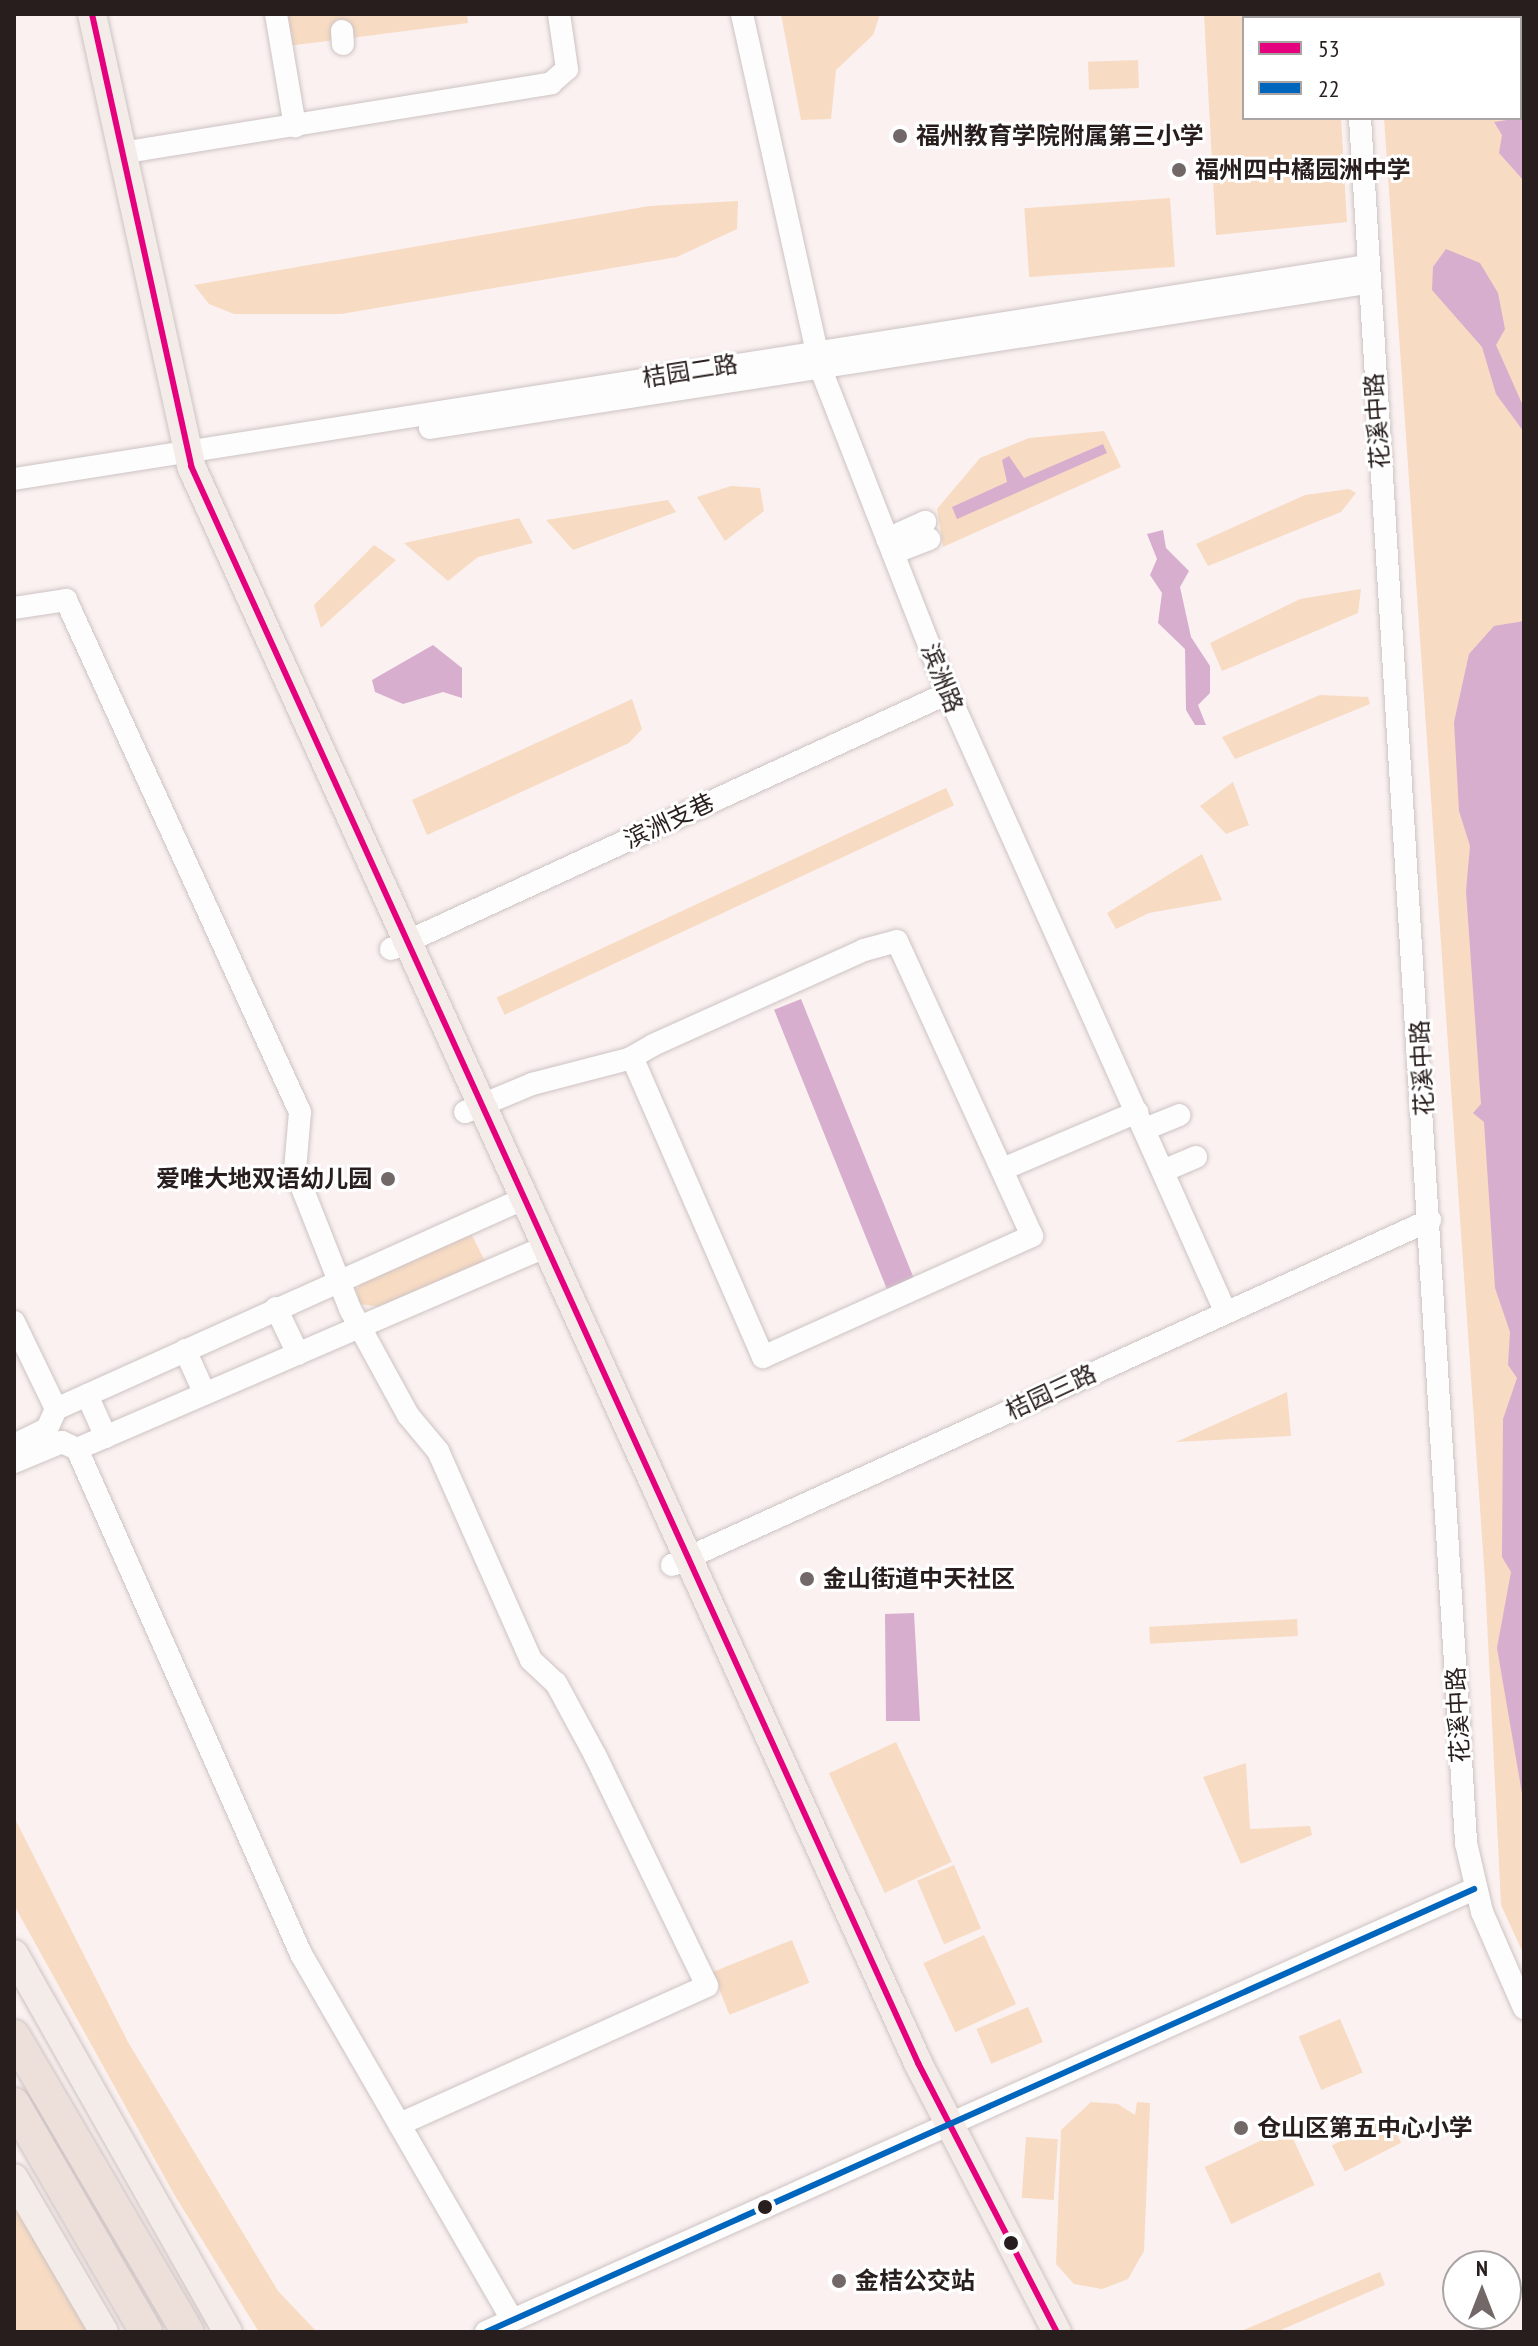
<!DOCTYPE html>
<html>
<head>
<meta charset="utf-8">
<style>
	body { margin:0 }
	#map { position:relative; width:1538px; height:2346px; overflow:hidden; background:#fbf1f1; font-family:"PT Sans Narrow","Noto Sans SC",sans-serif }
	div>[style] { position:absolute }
	.green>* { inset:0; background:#f7dbc3; transform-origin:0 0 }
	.water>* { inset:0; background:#d7aece; transform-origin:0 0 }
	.roads { filter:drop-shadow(0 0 2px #cdc3c3) drop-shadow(0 0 2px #cdc3c3) }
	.minor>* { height:22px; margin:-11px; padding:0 11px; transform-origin:11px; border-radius:11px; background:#fefdfd }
	.major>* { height:28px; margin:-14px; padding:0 14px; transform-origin:14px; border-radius:14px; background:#f3ece8 }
	.highway>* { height:32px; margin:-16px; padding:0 16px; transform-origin:16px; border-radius:16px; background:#ede0db }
	.bus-1>* { height:6px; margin:-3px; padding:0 3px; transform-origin:3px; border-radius:3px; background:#e5007d }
	.bus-2>* { height:6px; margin:-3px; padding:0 3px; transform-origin:3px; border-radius:3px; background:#0065bd }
	.dots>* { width:22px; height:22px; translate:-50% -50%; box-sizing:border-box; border:4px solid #fff; border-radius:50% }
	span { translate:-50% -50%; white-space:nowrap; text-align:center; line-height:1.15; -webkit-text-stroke:6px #fff; paint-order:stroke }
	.poi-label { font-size:24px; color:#281e1d; font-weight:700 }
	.left { translate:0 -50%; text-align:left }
	.right { translate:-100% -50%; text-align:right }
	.street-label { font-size:24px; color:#281e1d }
	.frame { position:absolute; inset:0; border:16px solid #281e1d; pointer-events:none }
	.legend { position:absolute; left:1242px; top:16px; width:280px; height:104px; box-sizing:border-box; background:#fff; border:2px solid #a9a5a5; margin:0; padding:10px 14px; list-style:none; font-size:24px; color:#281e1d }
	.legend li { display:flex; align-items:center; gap:16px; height:40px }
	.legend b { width:40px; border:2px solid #a9a5a5 }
	.north { position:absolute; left:1442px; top:2250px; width:80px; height:80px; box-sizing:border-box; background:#fff; border:2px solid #a9a5a5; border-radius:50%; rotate:0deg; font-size:22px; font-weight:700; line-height:32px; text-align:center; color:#281e1d }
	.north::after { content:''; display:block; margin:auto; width:28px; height:36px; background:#726867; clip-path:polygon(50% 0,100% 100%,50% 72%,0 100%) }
</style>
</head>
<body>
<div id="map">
	<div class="green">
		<div style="clip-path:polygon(284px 14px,467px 14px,468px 23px,288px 46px)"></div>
		<div style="clip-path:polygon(781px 14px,880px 14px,873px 35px,836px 70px,831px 119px,801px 120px)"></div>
		<div style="clip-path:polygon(1204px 14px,1334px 14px,1244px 18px,1244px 118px,1341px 118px,1347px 222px,1216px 235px)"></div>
		<div style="clip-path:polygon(1378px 14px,1524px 14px,1524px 1955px,1501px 1905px,1485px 1580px,1384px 118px,1520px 118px,1520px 18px)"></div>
		<div style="left:1138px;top:60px;width:28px;height:50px;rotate:88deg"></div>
		<div style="left:1170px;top:198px;width:69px;height:146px;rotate:86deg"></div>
		<div style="clip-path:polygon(738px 201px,737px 229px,677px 257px,341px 314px,234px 314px,209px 304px,194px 285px,649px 206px)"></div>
		<div style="clip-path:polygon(1104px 431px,1121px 467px,943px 547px,937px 509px,980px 458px,1029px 438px)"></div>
		<div style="clip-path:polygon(731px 486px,760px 488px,764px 511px,725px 541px,697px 497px)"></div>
		<div style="clip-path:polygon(1349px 489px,1356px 493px,1341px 512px,1208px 566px,1196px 544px,1305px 495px)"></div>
		<div style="clip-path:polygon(668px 500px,676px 512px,573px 550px,546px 520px)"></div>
		<div style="clip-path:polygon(519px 518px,533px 543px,478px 557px,448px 581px,404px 543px)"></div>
		<div style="clip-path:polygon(374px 545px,396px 560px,321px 628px,314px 605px)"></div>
		<div style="clip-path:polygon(1361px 589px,1358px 613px,1222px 671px,1210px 643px,1300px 599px)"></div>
		<div style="clip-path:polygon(1320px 695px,1368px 697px,1370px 704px,1235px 759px,1222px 737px)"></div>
		<div style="clip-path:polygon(632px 699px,642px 729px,629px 743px,427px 835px,412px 800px)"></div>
		<div style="clip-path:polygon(1233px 782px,1249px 825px,1226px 834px,1200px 806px)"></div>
		<div style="left:946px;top:788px;width:19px;height:496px;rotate:65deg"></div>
		<div style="clip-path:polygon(1202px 854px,1222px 900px,1149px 913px,1116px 929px,1107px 913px)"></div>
		<div style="clip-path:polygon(469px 1230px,486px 1263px,385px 1308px,360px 1304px,356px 1290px,365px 1278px)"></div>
		<div style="clip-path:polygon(1287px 1392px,1291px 1436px,1176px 1442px)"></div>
		<div style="left:1297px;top:1619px;width:17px;height:148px;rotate:87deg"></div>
		<div style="left:896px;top:1742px;width:132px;height:74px;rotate:65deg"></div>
		<div style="clip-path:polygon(1246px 1763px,1250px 1829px,1310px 1826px,1312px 1835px,1241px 1864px,1203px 1777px)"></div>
		<div style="clip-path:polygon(14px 1817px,128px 2042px,278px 2291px,317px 2332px,259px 2332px,175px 2196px,14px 1905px)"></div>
		<div style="left:954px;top:1865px;width:69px;height:40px;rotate:67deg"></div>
		<div style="left:984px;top:1935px;width:76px;height:67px;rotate:65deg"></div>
		<div style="left:792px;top:1940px;width:46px;height:86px;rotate:68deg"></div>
		<div style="left:1028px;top:2007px;width:38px;height:56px;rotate:67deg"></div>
		<div style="left:1340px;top:2019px;width:58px;height:45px;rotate:67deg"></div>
		<div style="clip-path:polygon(1091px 2102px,1118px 2104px,1135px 2115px,1137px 2102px,1150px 2103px,1144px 2251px,1128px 2279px,1102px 2289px,1074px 2284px,1056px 2264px,1061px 2130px)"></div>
		<div style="left:1388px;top:2117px;width:29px;height:63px;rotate:63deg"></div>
		<div style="left:1288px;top:2128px;width:63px;height:92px;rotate:65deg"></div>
		<div style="left:1026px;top:2137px;width:32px;height:61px;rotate:4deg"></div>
		<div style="clip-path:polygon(14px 2199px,88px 2332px,14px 2332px)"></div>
		<div style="clip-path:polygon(1380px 2272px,1385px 2285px,1276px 2332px,1239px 2332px)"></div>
	</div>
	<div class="water">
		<div style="clip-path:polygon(1497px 14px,1524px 14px,1524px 181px,1499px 153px,1502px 135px,1494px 122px,1520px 118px,1520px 18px)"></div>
		<div style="clip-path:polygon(1446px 249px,1480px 263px,1498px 293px,1505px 329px,1496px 345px,1524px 408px,1524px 432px,1496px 394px,1482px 347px,1432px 290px,1433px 267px)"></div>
		<div style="clip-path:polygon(1103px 444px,1107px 453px,957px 519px,952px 507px,1007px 482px,1002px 460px,1009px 456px,1024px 478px)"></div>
		<div style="clip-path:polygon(1163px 530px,1166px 548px,1189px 571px,1180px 587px,1191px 637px,1210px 666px,1210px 693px,1198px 705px,1206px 725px,1195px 725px,1186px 710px,1185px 649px,1158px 623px,1162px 593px,1150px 575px,1157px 559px,1147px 534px)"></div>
		<div style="clip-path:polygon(1524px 621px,1524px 1805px,1497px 1648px,1511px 1572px,1502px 1557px,1503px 1419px,1517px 1378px,1508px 1365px,1510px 1332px,1495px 1288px,1484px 1122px,1473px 1113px,1481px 1104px,1466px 891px,1470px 846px,1459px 811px,1454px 722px,1469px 654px,1494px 626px)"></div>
		<div style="clip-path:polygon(433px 645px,462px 668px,462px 698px,443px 692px,403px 704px,375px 692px,372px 680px)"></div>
		<div style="left:801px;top:999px;width:301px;height:29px;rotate:68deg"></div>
		<div style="clip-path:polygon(914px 1613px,920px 1721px,886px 1721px,885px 1614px)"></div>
	</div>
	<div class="roads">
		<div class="minor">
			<div style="left:276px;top:14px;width:114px;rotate:80.4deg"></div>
			<div style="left:742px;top:14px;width:362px;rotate:77.5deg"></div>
			<div style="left:820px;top:367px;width:350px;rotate:68.6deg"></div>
			<div style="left:948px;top:693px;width:679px;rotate:65.85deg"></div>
			<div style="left:1356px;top:14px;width:4px;rotate:90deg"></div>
			<div style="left:342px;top:31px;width:13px;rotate:86deg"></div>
			<div style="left:1360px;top:118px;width:1728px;rotate:86.48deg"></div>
			<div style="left:1466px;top:1843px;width:71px;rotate:76.9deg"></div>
			<div style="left:1482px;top:1912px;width:105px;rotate:66.4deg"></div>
			<div style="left:121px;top:153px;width:436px;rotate:-9.2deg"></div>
			<div style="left:551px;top:83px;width:21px;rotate:-41deg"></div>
			<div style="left:567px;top:69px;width:56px;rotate:-98.3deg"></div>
			<div style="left:430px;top:428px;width:948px;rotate:-8.8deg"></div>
			<div style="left:14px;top:479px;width:1370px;rotate:-8.95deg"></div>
			<div style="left:887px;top:539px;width:42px;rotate:-24.1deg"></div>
			<div style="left:893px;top:553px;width:39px;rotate:-21deg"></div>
			<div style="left:14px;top:608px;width:53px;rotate:-8.7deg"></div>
			<div style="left:66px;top:600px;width:563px;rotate:65.44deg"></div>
			<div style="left:300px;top:1112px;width:58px;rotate:94.9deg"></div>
			<div style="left:295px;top:1170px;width:149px;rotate:68.4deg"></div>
			<div style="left:350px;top:1309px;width:121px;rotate:61.3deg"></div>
			<div style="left:408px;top:1415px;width:47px;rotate:50.2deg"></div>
			<div style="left:438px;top:1451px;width:229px;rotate:66deg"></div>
			<div style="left:531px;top:1660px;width:34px;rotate:43deg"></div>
			<div style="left:556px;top:1683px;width:84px;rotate:61.6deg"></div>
			<div style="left:596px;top:1757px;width:254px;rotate:64.1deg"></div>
			<div style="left:707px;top:1986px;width:337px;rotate:155.8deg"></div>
			<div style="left:391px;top:949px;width:613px;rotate:-24.68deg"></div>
			<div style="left:465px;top:1112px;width:73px;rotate:-22.7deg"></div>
			<div style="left:532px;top:1084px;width:100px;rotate:-14.5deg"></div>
			<div style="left:629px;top:1059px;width:28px;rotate:-30deg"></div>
			<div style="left:653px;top:1045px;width:231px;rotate:-24.2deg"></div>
			<div style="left:864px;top:950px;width:34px;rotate:-15deg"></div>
			<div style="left:897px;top:941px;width:324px;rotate:65.4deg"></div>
			<div style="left:1032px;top:1236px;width:295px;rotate:155.8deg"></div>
			<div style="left:763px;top:1357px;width:327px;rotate:-113.6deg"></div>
			<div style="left:1145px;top:1129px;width:37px;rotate:-22deg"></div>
			<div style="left:1003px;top:1169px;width:146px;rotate:-23deg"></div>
			<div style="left:1163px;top:1171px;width:36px;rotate:-23deg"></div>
			<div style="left:276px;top:1308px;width:51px;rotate:64.4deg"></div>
			<div style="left:14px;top:1322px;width:97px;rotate:64.2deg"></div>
			<div style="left:56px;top:1409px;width:22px;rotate:114deg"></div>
			<div style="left:47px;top:1429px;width:37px;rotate:154deg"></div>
			<div style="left:185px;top:1350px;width:48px;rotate:65.6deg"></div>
			<div style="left:87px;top:1395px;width:46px;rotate:65.7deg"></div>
			<div style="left:56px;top:1409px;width:512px;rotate:-24.21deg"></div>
			<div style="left:77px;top:1449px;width:510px;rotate:-23.35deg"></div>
			<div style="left:14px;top:1462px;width:52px;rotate:-22.6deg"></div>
			<div style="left:62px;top:1442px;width:17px;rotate:25deg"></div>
			<div style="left:77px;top:1449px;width:552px;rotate:66.08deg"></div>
			<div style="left:301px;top:1954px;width:422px;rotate:60deg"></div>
			<div style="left:672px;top:1565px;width:833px;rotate:-24.47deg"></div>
			<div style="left:486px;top:2332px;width:1083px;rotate:-24.15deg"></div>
		</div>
		<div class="major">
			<div style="left:92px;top:14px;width:463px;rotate:77.6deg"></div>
			<div style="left:191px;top:466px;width:1755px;rotate:65.52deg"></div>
			<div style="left:918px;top:2063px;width:303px;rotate:62.7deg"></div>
			<div style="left:14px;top:1954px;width:434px;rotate:60.5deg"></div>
			<div style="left:14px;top:2178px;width:178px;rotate:59.7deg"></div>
		</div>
		<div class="highway">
			<div style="left:14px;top:2036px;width:343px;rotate:59.6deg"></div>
			<div style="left:14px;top:2104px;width:263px;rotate:59.9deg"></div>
		</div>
	</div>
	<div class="bus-1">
		<div style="left:92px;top:14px;width:463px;rotate:77.6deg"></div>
		<div style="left:191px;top:466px;width:1755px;rotate:65.52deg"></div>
		<div style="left:918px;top:2063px;width:303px;rotate:62.7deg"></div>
	</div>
	<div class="bus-2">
		<div style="left:486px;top:2332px;width:1083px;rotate:-24.15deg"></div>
	</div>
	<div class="dots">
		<div style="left:900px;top:136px;background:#726867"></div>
		<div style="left:1179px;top:170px;background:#726867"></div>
		<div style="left:388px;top:1179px;background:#726867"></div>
		<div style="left:807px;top:1579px;background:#726867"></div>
		<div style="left:1241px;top:2128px;background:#726867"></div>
		<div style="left:765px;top:2207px;background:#281e1d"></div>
		<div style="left:1011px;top:2243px;background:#281e1d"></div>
		<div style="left:839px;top:2281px;background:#726867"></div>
	</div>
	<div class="poi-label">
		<span class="left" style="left:916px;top:136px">福州教育学院附属第三小学</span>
		<span class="left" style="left:1195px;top:170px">福州四中橘园洲中学</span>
		<span class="right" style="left:372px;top:1179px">爱唯大地双语幼儿园</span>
		<span class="left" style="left:823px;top:1579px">金山街道中天社区</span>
		<span class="left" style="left:1257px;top:2128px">仓山区第五中心小学</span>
		<span class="left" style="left:855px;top:2281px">金桔公交站</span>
	</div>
	<div class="street-label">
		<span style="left:690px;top:371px;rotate:-9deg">桔园二路</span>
		<span style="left:1377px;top:421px;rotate:-94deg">花溪中路</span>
		<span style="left:942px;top:678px;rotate:68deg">滨洲路</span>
		<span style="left:669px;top:821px;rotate:-25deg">滨洲支巷</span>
		<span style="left:1422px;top:1068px;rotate:-93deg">花溪中路</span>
		<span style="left:1051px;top:1392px;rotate:-25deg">桔园三路</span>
		<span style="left:1458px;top:1715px;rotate:-93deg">花溪中路</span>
	</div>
	<div class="frame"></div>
	<ul class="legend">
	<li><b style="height:10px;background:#e5007d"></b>53</li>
	<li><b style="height:10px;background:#0065bd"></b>22</li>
	</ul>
	<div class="north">N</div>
</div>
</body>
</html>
